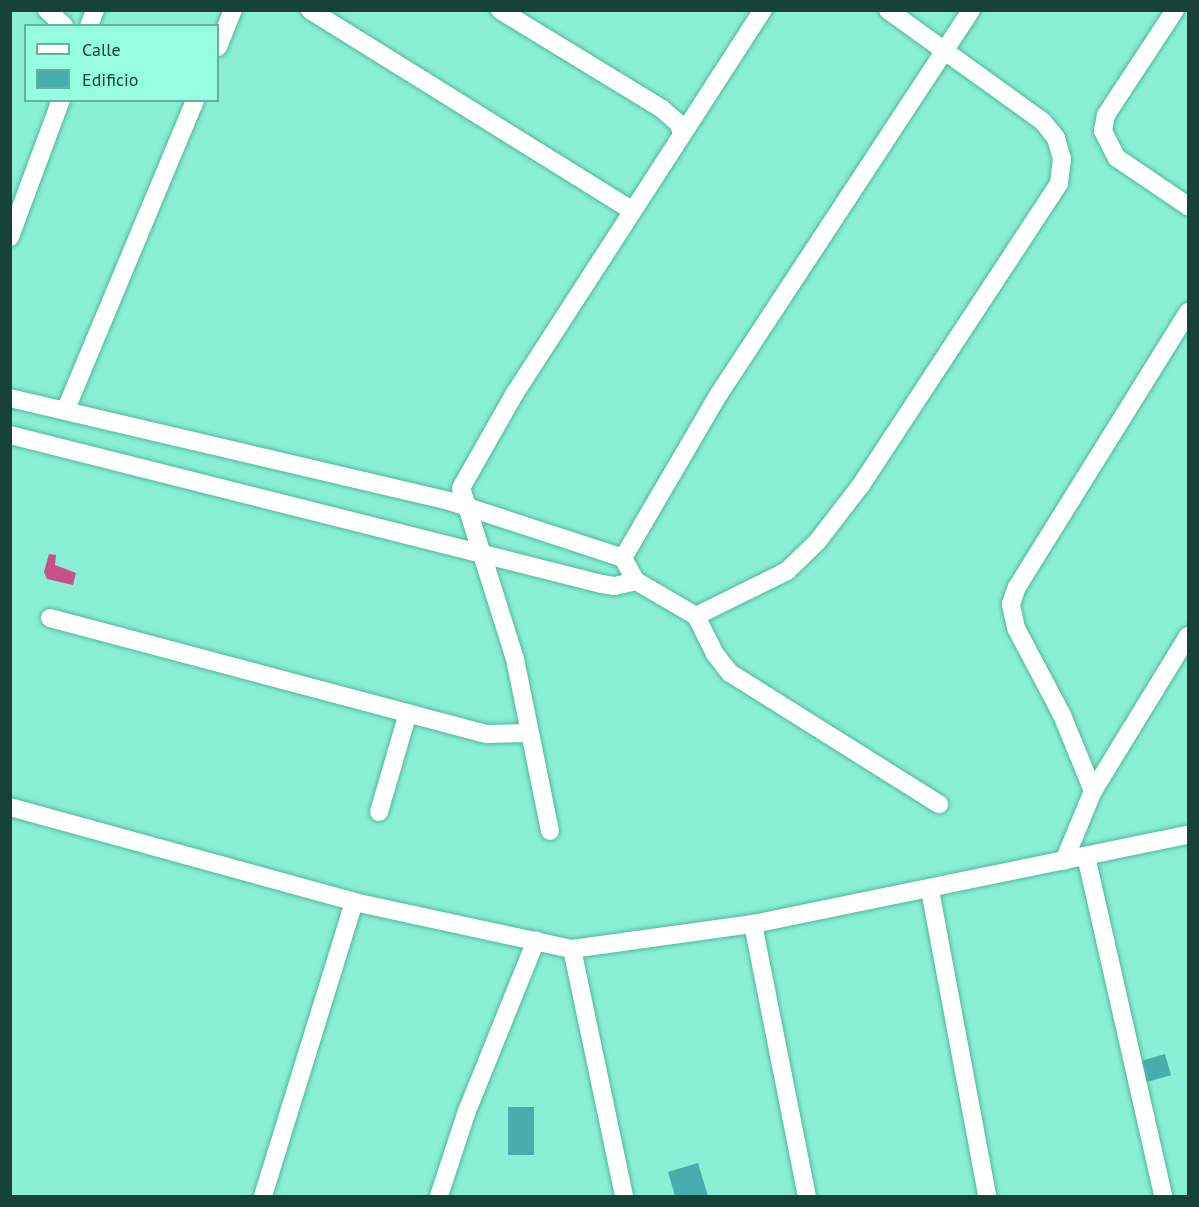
<!DOCTYPE html>
<html>
<head>
<meta charset="utf-8">
<style>
	body { margin:0 }
	#map { position:relative; width:1199px; height:1207px; overflow:hidden; background:#8af0d5; font-family:"PT Sans",sans-serif }
	div>[style] { position:absolute }
	.water>* { inset:0; background:#c65287 }
	.building>* { inset:0; background:#47aead; transform-origin:0 0 }
	.roads { filter:drop-shadow(0 0 2px #4eb79d) drop-shadow(0 0 2px #4eb79d) }
	.street>* { height:18px; margin:-9px; padding:0 9px; transform-origin:9px; border-radius:9px; background:#fff }
	span { translate:-50% -50%; white-space:nowrap; text-align:center; line-height:1.15; -webkit-text-stroke:5px #97fde2; paint-order:stroke }
	.frame { position:absolute; inset:0; border:12px solid #164238; pointer-events:none }
	.legend { position:absolute; left:24px; top:24px; width:195px; height:78px; box-sizing:border-box; background:#97fde2; border:2px solid #63b29e; margin:0; padding:8px 10px; list-style:none; font-size:18px; color:#164238 }
	.legend li { display:flex; align-items:center; gap:12px; height:30px }
	.legend b { width:30px; border:2px solid #63b29e }
</style>
</head>
<body>
<div id="map">
	<div class="water">
		<div style="clip-path:polygon(49px 554px,56px 555px,55px 565px,76px 573px,73px 585px,47px 579px,44px 572px)"></div>
	</div>
	<div class="building">
		<div style="left:1165px;top:1054px;width:22px;height:28px;rotate:74deg"></div>
		<div style="left:508px;top:1107px;width:26px;height:48px"></div>
		<div style="clip-path:polygon(698px 1163px,708px 1196px,675px 1196px,668px 1172px)"></div>
	</div>
	<div class="roads">
		<div class="street">
			<div style="left:47px;top:10px;width:23px;rotate:43deg"></div>
			<div style="left:310px;top:10px;width:378px;rotate:31.9deg"></div>
			<div style="left:500px;top:10px;width:190px;rotate:31.4deg"></div>
			<div style="left:662px;top:109px;width:23px;rotate:41deg"></div>
			<div style="left:679px;top:124px;width:10px;rotate:73deg"></div>
			<div style="left:1175px;top:10px;width:126px;rotate:123.3deg"></div>
			<div style="left:1106px;top:115px;width:16px;rotate:101deg"></div>
			<div style="left:1103px;top:131px;width:30px;rotate:63deg"></div>
			<div style="left:1117px;top:158px;width:86px;rotate:34.1deg"></div>
			<div style="left:89px;top:26px;width:17px;rotate:-69deg"></div>
			<div style="left:218px;top:47px;width:40px;rotate:-68deg"></div>
			<div style="left:10px;top:237px;width:146px;rotate:-69.6deg"></div>
			<div style="left:10px;top:398px;width:451px;rotate:13.2deg"></div>
			<div style="left:449px;top:501px;width:183px;rotate:18.1deg"></div>
			<div style="left:623px;top:558px;width:26px;rotate:61deg"></div>
			<div style="left:636px;top:581px;width:69px;rotate:30.3deg"></div>
			<div style="left:696px;top:616px;width:42px;rotate:63.4deg"></div>
			<div style="left:715px;top:654px;width:24px;rotate:52deg"></div>
			<div style="left:730px;top:673px;width:247px;rotate:32.1deg"></div>
			<div style="left:66px;top:409px;width:335px;rotate:-67.3deg"></div>
			<div style="left:10px;top:435px;width:610px;rotate:14.13deg"></div>
			<div style="left:602px;top:584px;width:13px;rotate:9deg"></div>
			<div style="left:615px;top:586px;width:22px;rotate:-13deg"></div>
			<div style="left:623px;top:558px;width:190px;rotate:-59.7deg"></div>
			<div style="left:719px;top:394px;width:459px;rotate:-56.7deg"></div>
			<div style="left:696px;top:616px;width:102px;rotate:-26.3deg"></div>
			<div style="left:787px;top:571px;width:42px;rotate:-44deg"></div>
			<div style="left:817px;top:542px;width:72px;rotate:-52.3deg"></div>
			<div style="left:861px;top:485px;width:361px;rotate:-56.7deg"></div>
			<div style="left:1059px;top:183px;width:24px;rotate:-83deg"></div>
			<div style="left:1062px;top:159px;width:22px;rotate:-106deg"></div>
			<div style="left:1056px;top:138px;width:22px;rotate:-129deg"></div>
			<div style="left:1042px;top:121px;width:190px;rotate:-144.2deg"></div>
			<div style="left:50px;top:618px;width:452px;rotate:14.9deg"></div>
			<div style="left:487px;top:734px;width:41px;rotate:-1.4deg"></div>
			<div style="left:1093px;top:791px;width:82px;rotate:-112.2deg"></div>
			<div style="left:1062px;top:715px;width:98px;rotate:-117.9deg"></div>
			<div style="left:1016px;top:628px;width:25px;rotate:-102deg"></div>
			<div style="left:1011px;top:604px;width:18px;rotate:-71deg"></div>
			<div style="left:1017px;top:587px;width:324px;rotate:-58.1deg"></div>
			<div style="left:10px;top:807px;width:357px;rotate:15.4deg"></div>
			<div style="left:354px;top:902px;width:223px;rotate:12.2deg"></div>
			<div style="left:572px;top:949px;width:183px;rotate:-7.9deg"></div>
			<div style="left:753px;top:924px;width:444px;rotate:-11.6deg"></div>
			<div style="left:379px;top:812px;width:103px;rotate:-73.7deg"></div>
			<div style="left:550px;top:831px;width:176px;rotate:-101.5deg"></div>
			<div style="left:515px;top:659px;width:179px;rotate:-107.5deg"></div>
			<div style="left:461px;top:488px;width:109px;rotate:-60.4deg"></div>
			<div style="left:515px;top:393px;width:456px;rotate:-57.1deg"></div>
			<div style="left:1086px;top:856px;width:349px;rotate:77.2deg"></div>
			<div style="left:1064px;top:861px;width:76px;rotate:-67.5deg"></div>
			<div style="left:1093px;top:791px;width:182px;rotate:-58.5deg"></div>
			<div style="left:930px;top:890px;width:311px;rotate:79.4deg"></div>
			<div style="left:753px;top:924px;width:277px;rotate:78.8deg"></div>
			<div style="left:572px;top:949px;width:252px;rotate:78.1deg"></div>
			<div style="left:263px;top:1196px;width:308px;rotate:-72.8deg"></div>
			<div style="left:439px;top:1196px;width:89px;rotate:-71.8deg"></div>
			<div style="left:467px;top:1111px;width:184px;rotate:-68deg"></div>
		</div>
	</div>
	<div class="frame"></div>
	<ul class="legend">
	<li><b style="height:8px;background:#fff"></b>Calle</li>
	<li><b style="height:16px;background:#47aead"></b>Edificio</li>
	</ul>
</div>
</body>
</html>
